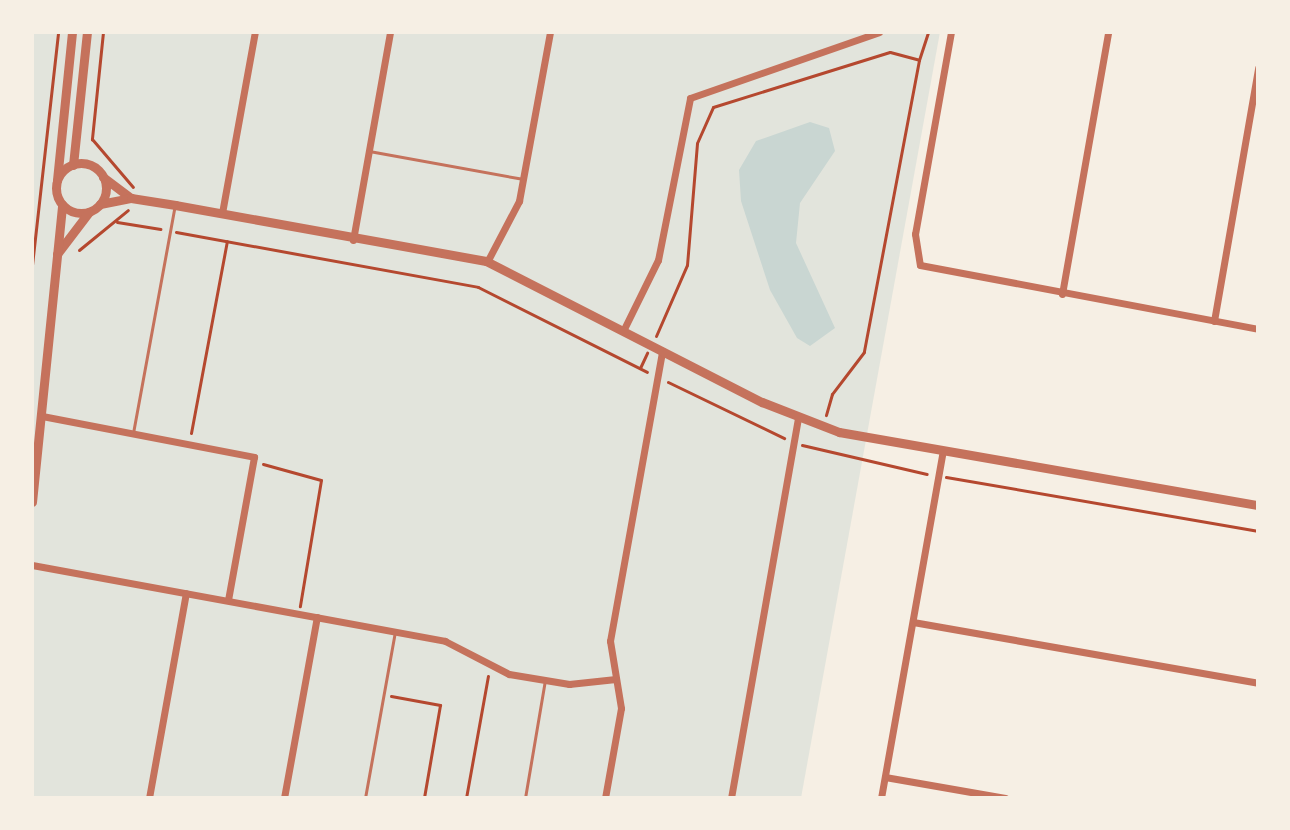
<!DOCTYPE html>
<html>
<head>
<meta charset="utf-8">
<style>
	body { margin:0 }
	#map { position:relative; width:1290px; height:830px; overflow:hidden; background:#f6efe4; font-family:"Sofia Sans Condensed",sans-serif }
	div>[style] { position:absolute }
	.green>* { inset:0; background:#e2e4dc }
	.water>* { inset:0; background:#c9d6d2 }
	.path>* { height:3px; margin:-1.5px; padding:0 1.5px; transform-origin:1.5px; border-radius:1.5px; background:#b5482f }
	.service>* { height:3px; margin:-1.5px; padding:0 1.5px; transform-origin:1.5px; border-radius:1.5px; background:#c5725c }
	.minor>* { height:7px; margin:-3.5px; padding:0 3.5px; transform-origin:3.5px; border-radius:3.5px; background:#c5725c }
	.tertiary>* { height:9px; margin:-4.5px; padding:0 4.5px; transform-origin:4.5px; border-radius:4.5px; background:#c5725c }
	.tertiary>.ring { margin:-4.5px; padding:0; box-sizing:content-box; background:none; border:9px solid #c5725c; border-radius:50% }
	span { translate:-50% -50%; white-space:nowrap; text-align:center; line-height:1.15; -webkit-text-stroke:6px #f6efe4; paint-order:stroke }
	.frame { position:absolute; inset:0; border:34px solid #f6efe4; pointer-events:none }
</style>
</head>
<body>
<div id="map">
	<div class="green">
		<div style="clip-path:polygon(32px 32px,940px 32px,801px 798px,32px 798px)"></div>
	</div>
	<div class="water">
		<div style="clip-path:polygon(810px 122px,829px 128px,835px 151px,800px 203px,796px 243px,835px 328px,810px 346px,797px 338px,770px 290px,741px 201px,739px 170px,756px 141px)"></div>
	</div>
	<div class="path">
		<div style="left:103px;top:32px;width:108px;rotate:95.9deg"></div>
		<div style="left:92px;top:139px;width:63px;rotate:49.5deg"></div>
		<div style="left:919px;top:60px;width:29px;rotate:-72deg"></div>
		<div style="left:117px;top:222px;width:44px;rotate:9.2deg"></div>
		<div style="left:176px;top:232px;width:307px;rotate:10.3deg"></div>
		<div style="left:478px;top:287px;width:189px;rotate:26.7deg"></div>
		<div style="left:79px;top:250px;width:63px;rotate:-39.2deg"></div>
		<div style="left:32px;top:265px;width:234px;rotate:-83.6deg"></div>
		<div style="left:656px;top:336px;width:77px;rotate:-66.4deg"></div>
		<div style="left:687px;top:265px;width:122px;rotate:-85.3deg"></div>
		<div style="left:697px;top:143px;width:39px;rotate:-66deg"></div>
		<div style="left:713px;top:107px;width:185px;rotate:-17.3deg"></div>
		<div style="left:890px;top:52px;width:30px;rotate:15deg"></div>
		<div style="left:919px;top:60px;width:297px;rotate:100.7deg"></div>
		<div style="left:864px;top:352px;width:53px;rotate:127.3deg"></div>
		<div style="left:832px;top:394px;width:22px;rotate:106deg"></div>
		<div style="left:640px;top:368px;width:17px;rotate:-65deg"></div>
		<div style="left:668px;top:382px;width:129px;rotate:25.8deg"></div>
		<div style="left:191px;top:433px;width:195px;rotate:-79.4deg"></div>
		<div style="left:802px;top:445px;width:128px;rotate:13.1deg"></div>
		<div style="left:263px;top:464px;width:60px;rotate:15.4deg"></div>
		<div style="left:321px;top:480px;width:128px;rotate:99.5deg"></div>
		<div style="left:946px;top:477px;width:317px;rotate:9.8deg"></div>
		<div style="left:391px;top:696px;width:50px;rotate:10.4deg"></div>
		<div style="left:440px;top:705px;width:94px;rotate:99.8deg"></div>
		<div style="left:466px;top:798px;width:124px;rotate:-79.8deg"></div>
	</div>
	<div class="service">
		<div style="left:369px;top:151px;width:157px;rotate:10.3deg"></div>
		<div style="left:133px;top:433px;width:228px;rotate:-79.6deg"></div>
		<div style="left:365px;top:798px;width:169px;rotate:-79.8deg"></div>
		<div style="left:525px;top:798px;width:120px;rotate:-80.4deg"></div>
	</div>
	<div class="minor">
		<div style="left:951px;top:32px;width:205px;rotate:100.1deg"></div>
		<div style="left:915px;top:234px;width:31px;rotate:81deg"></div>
		<div style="left:920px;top:265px;width:344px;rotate:10.7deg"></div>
		<div style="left:222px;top:213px;width:184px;rotate:-79.7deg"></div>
		<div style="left:353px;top:240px;width:211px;rotate:-79.9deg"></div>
		<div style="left:487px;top:262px;width:69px;rotate:-62.3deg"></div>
		<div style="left:519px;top:201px;width:172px;rotate:-79.6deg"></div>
		<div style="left:1062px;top:294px;width:266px;rotate:-80deg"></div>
		<div style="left:1214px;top:321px;width:257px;rotate:-80.1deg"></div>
		<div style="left:623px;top:331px;width:79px;rotate:-63.8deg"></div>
		<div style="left:658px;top:260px;width:165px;rotate:-78.8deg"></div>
		<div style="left:690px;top:98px;width:200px;rotate:-19.2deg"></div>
		<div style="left:42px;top:416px;width:216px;rotate:10.9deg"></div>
		<div style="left:254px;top:457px;width:145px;rotate:100.3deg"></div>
		<div style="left:32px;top:565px;width:420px;rotate:10.4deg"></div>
		<div style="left:445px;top:641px;width:72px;rotate:27.3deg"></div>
		<div style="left:509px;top:674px;width:61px;rotate:9.5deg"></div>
		<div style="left:569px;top:684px;width:47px;rotate:-6.1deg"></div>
		<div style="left:913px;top:622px;width:350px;rotate:10deg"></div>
		<div style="left:885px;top:777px;width:122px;rotate:9.9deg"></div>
		<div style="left:149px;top:798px;width:208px;rotate:-79.8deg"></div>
		<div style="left:284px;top:798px;width:184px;rotate:-79.7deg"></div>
		<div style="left:605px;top:798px;width:91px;rotate:-79.9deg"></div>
		<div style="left:621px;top:708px;width:68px;rotate:-99.3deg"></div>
		<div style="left:610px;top:641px;width:295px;rotate:-79.8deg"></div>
		<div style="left:731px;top:798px;width:386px;rotate:-80deg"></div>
		<div style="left:881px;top:798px;width:353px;rotate:-79.9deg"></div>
	</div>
	<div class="tertiary">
		<div class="ring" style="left:56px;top:163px;width:41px;height:41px"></div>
		<div style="left:73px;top:165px;width:134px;rotate:-84deg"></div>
		<div style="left:103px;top:177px;width:35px;rotate:37deg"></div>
		<div style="left:57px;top:180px;width:149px;rotate:-84.2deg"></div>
		<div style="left:100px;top:204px;width:32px;rotate:-11deg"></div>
		<div style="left:131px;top:198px;width:45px;rotate:9deg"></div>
		<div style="left:175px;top:205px;width:316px;rotate:10.2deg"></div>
		<div style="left:486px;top:261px;width:310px;rotate:27.1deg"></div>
		<div style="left:762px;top:402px;width:83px;rotate:21.3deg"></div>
		<div style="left:839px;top:432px;width:425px;rotate:9.9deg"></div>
		<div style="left:57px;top:254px;width:53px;rotate:-52.7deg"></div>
		<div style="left:32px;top:502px;width:299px;rotate:-84.2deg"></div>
	</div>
	<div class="frame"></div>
</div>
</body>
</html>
